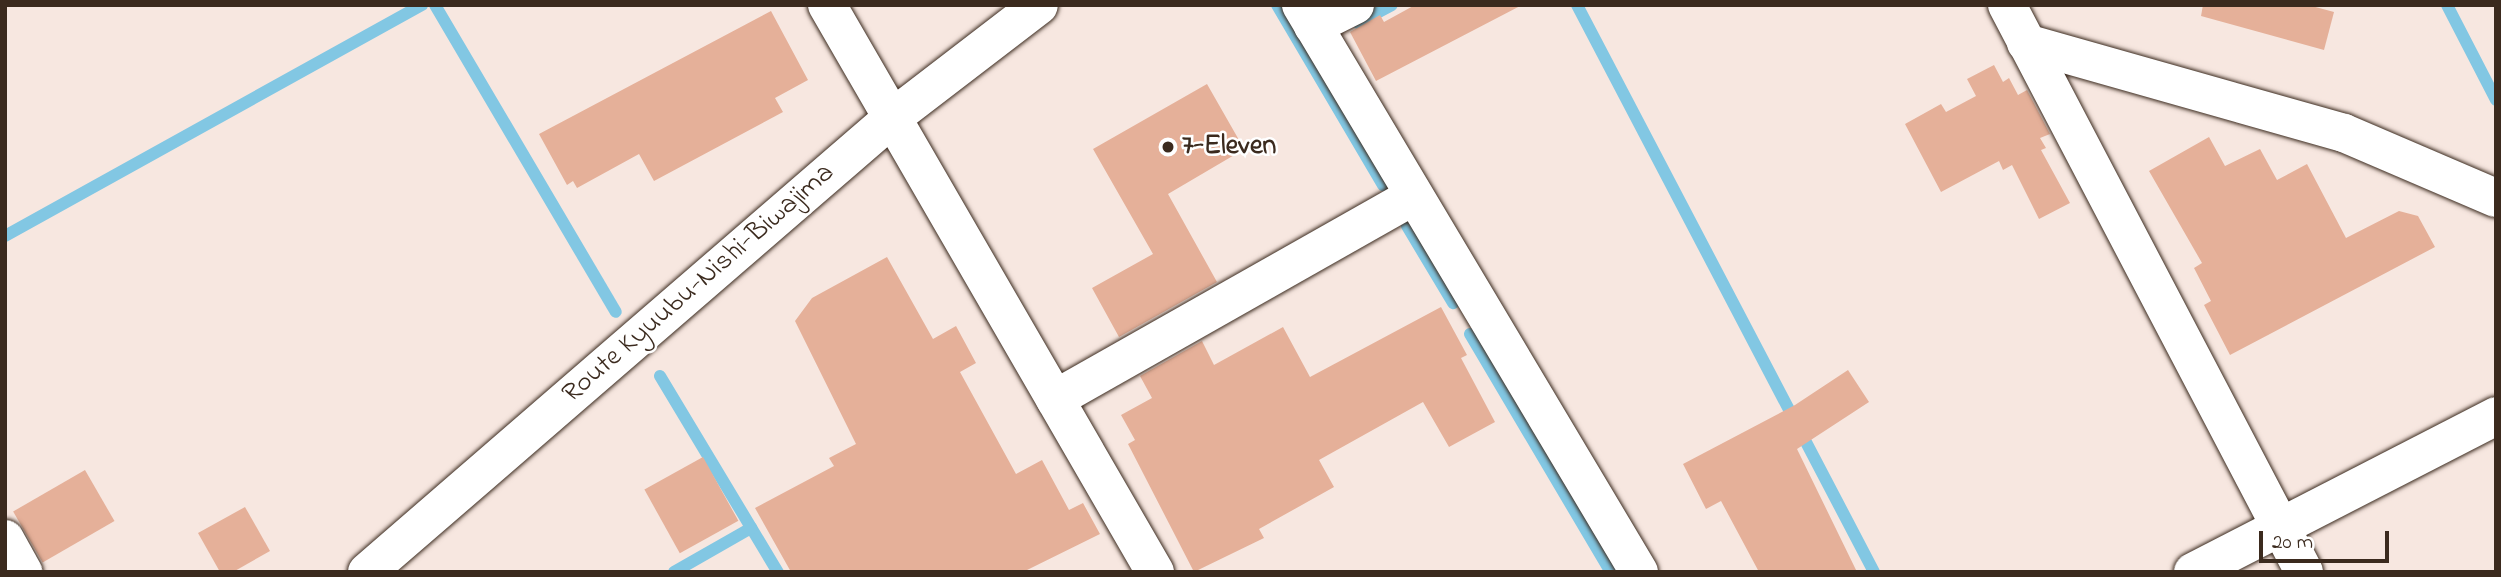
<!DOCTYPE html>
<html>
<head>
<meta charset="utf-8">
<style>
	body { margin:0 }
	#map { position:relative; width:2501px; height:577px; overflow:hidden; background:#f7e7e0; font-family:"Indie Flower",sans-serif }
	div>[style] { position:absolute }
	.stream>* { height:12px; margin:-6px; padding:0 6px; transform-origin:6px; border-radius:6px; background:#82c7e3 }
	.building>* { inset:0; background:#e5b099; transform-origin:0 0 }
	.roads { filter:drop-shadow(0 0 2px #3b2a1e) drop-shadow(0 0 2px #3b2a1e) }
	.street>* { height:38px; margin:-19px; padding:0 19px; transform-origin:19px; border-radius:19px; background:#fff }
	.secondary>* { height:38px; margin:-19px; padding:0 19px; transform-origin:19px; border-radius:19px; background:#fff }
	.dots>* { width:19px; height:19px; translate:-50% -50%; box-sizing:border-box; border:4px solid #fff; border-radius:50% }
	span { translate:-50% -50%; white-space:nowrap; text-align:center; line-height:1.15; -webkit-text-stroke:5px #fff; paint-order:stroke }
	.poi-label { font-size:28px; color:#3b2a1e; font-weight:700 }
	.left { translate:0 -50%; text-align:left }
	.street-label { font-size:28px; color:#3b2a1e }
	.frame { position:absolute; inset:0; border:7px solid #3b2a1e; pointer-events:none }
	.scale { position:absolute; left:2259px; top:531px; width:130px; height:32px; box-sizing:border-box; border:4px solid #3b2a1e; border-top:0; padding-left:9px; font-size:21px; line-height:24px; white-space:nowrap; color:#3b2a1e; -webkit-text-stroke:5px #fff; paint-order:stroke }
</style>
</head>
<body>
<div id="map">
	<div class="stream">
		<div style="left:435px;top:5px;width:356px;rotate:59.5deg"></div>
		<div style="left:1277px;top:5px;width:209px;rotate:59.5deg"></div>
		<div style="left:1577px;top:5px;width:640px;rotate:62.35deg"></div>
		<div style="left:2447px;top:5px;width:107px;rotate:62.7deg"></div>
		<div style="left:1358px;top:23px;width:38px;rotate:-28deg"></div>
		<div style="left:1407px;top:226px;width:90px;rotate:59.1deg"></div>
		<div style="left:5px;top:236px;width:477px;rotate:-29deg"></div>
		<div style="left:1470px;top:334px;width:277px;rotate:59.4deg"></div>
		<div style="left:660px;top:376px;width:229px;rotate:59deg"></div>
		<div style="left:674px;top:572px;width:89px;rotate:-29.7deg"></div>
	</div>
	<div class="building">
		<div style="clip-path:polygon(1415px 5px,1522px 5px,1376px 81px,1350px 32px,1380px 15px,1384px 22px)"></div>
		<div style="clip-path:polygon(2203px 5px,2308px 5px,2334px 12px,2324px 50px,2201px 16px)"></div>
		<div style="clip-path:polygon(771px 11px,808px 80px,775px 98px,783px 112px,654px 181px,639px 154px,577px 188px,573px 181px,567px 185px,539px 134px)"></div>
		<div style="clip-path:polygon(1994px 65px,2003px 82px,2009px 78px,2018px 95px,2027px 90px,2050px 134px,2040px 138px,2046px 148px,2041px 150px,2070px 203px,2039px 219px,2012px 165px,2003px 170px,1999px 161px,1941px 192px,1905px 124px,1941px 104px,1946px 112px,1976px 96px,1967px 79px)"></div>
		<div style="clip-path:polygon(1207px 84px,1239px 140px,1231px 145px,1236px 154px,1168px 194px,1217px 282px,1119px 337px,1092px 288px,1153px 254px,1093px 149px)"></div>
		<div style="clip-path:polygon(2209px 137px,2225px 166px,2260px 149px,2277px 180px,2307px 164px,2346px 238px,2399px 211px,2418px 216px,2435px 247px,2230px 355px,2204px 305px,2211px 301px,2194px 268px,2202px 263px,2149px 171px)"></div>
		<div style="clip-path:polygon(887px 257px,933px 339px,956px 326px,976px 363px,960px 372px,1016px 474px,1042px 460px,1069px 510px,1083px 503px,1100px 534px,1023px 572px,791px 572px,755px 508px,834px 466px,829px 458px,856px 444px,795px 321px,812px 298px)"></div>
		<div style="clip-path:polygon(1441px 307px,1467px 355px,1461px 358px,1495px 422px,1449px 447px,1423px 402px,1319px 460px,1334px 487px,1259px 529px,1264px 538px,1194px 572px,1128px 444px,1135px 440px,1121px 415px,1152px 398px,1140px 376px,1202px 341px,1214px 365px,1283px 327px,1310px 377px)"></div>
		<div style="clip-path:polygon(1848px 370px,1869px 402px,1797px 449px,1857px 572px,1759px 572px,1721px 501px,1706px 509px,1683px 464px,1795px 405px)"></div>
		<div style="left:703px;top:457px;width:73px;height:67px;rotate:61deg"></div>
		<div style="left:85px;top:470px;width:59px;height:83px;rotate:60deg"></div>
		<div style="clip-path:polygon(245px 507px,270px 551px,233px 572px,220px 572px,198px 533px)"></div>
	</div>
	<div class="roads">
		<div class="street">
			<div style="left:827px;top:5px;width:655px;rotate:59.95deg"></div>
			<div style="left:1301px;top:5px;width:660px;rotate:59.2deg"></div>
			<div style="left:2007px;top:5px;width:640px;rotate:62.35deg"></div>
			<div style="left:1313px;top:26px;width:47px;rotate:-26.6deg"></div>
			<div style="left:2026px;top:43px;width:330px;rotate:15.8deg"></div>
			<div style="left:2344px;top:133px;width:165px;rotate:23.2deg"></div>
			<div style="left:1055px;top:399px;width:410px;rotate:-29.5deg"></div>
			<div style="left:5px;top:539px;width:38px;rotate:61deg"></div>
			<div style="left:2193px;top:572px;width:341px;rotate:-27.2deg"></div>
		</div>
		<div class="secondary">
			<div style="left:367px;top:572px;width:694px;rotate:-40.85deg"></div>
			<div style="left:892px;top:118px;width:185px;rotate:-37.5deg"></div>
		</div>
	</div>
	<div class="dots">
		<div style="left:1168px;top:147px;background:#3b2a1e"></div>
	</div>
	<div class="poi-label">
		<span class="left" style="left:1182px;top:147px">7-Eleven</span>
	</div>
	<div class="street-label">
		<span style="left:699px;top:284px;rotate:-41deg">Route Kyuubu-Nishi-Biwajima</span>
	</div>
	<div class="frame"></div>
	<div class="scale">20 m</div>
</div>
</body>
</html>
